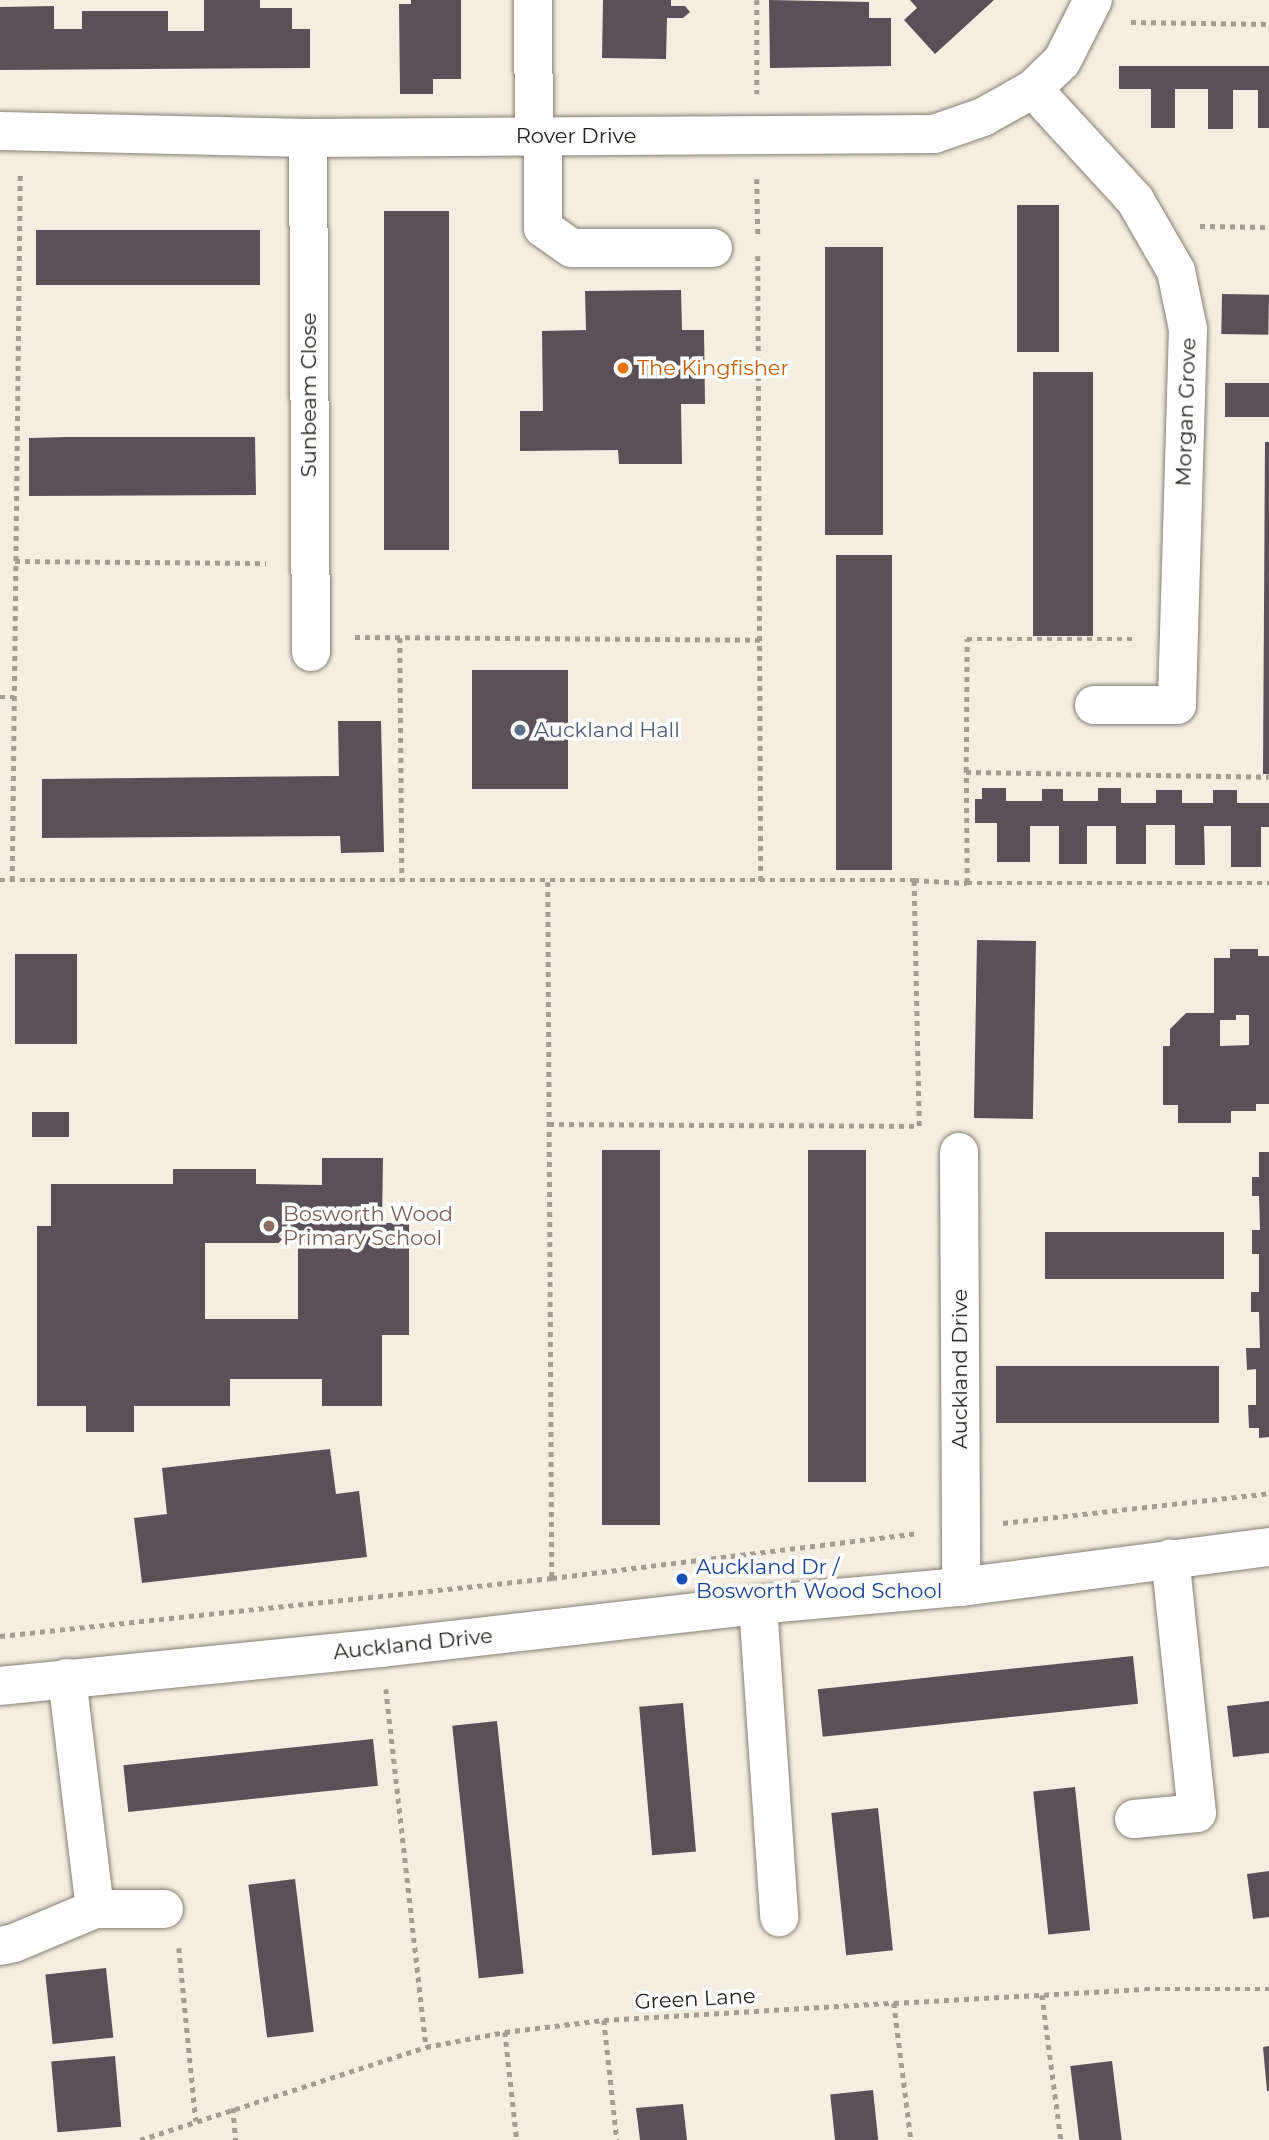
<!DOCTYPE html>
<html>
<head>
<meta charset="utf-8">
<style>
	body { margin:0 }
	#map { position:relative; width:1269px; height:2140px; overflow:hidden; background:#f5ede0; font-family:Montserrat,sans-serif }
	div>[style] { position:absolute }
	.building>* { inset:0; background:#5c5058; transform-origin:0 0 }
	.path>* { height:4.5px; margin-top:-2.25px; transform-origin:0; background:repeating-linear-gradient(90deg,#a39d93 0 5px,transparent 0 10px) }
	.roads { filter:drop-shadow(0 0 2px #857e73) drop-shadow(0 0 2px #857e73) }
	.minor>* { height:38px; margin:-19px; padding:0 19px; transform-origin:19px; border-radius:19px; background:#fff }
	.dots>* { width:19px; height:19px; translate:-50% -50%; box-sizing:border-box; border:4px solid #fff; border-radius:50% }
	span { translate:-50% -50%; white-space:nowrap; text-align:center; line-height:1.15; -webkit-text-stroke:7px #fff; paint-order:stroke }
	.street-label { font-size:21px; color:#24211d }
	.food-label { font-size:21px; color:#c56008 }
	.left { translate:0 -50%; text-align:left }
	.service-label { font-size:21px; color:#4e5e75 }
	.education-label { font-size:21px; color:#785e54 }
	.transit-label { font-size:21px; color:#164399 }
</style>
</head>
<body>
<div id="map">
	<div class="building">
		<div style="clip-path:polygon(204px 0,260px 0,260px 8px,292px 8px,292px 29px,310px 29px,310px 68px,0 70px,0 7px,54px 6px,54px 29px,82px 29px,82px 11px,168px 11px,168px 31px,204px 31px)"></div>
		<div style="clip-path:polygon(411px 0,461px 0,461px 79px,433px 79px,433px 94px,400px 94px,399px 4px,411px 4px)"></div>
		<div style="clip-path:polygon(603px 0,671px 0,671px 6px,685px 6px,690px 12px,683px 18px,667px 18px,666px 59px,602px 58px)"></div>
		<div style="clip-path:polygon(769px 0,869px 2px,869px 18px,891px 18px,891px 66px,770px 68px)"></div>
		<div style="clip-path:polygon(910px 0,994px 0,935px 54px,904px 20px,917px 8px)"></div>
		<div style="clip-path:polygon(1119px 66px,1269px 66px,1269px 128px,1258px 128px,1258px 90px,1233px 90px,1233px 129px,1208px 129px,1208px 89px,1175px 89px,1175px 128px,1151px 128px,1151px 89px,1119px 89px)"></div>
		<div style="left:1017px;top:205px;width:42px;height:147px"></div>
		<div style="left:384px;top:211px;width:65px;height:339px"></div>
		<div style="left:36px;top:230px;width:224px;height:55px"></div>
		<div style="left:825px;top:247px;width:58px;height:288px"></div>
		<div style="clip-path:polygon(681px 290px,682px 330px,704px 330px,705px 404px,681px 404px,682px 464px,619px 464px,618px 450px,520px 451px,520px 411px,543px 411px,542px 331px,586px 330px,585px 291px)"></div>
		<div style="left:1222px;top:294px;width:47px;height:40px;rotate:1deg"></div>
		<div style="left:1033px;top:372px;width:60px;height:264px"></div>
		<div style="left:1225px;top:383px;width:44px;height:34px"></div>
		<div style="clip-path:polygon(67px 437px,255px 437px,256px 495px,29px 496px,29px 438px)"></div>
		<div style="clip-path:polygon(1265px 442px,1269px 442px,1269px 774px,1263px 774px)"></div>
		<div style="left:836px;top:555px;width:56px;height:315px"></div>
		<div style="left:472px;top:670px;width:96px;height:119px"></div>
		<div style="clip-path:polygon(338px 721px,381px 721px,384px 852px,341px 853px,340px 836px,42px 838px,42px 779px,339px 776px)"></div>
		<div style="clip-path:polygon(982px 788px,1006px 788px,1006px 801px,1042px 801px,1042px 789px,1063px 789px,1063px 801px,1098px 801px,1098px 788px,1121px 788px,1121px 803px,1156px 803px,1156px 790px,1182px 790px,1182px 803px,1213px 803px,1213px 790px,1237px 790px,1237px 803px,1269px 803px,1269px 827px,1261px 827px,1261px 867px,1231px 867px,1231px 826px,1204px 826px,1205px 865px,1175px 865px,1175px 825px,1146px 825px,1146px 864px,1116px 864px,1116px 826px,1087px 826px,1087px 864px,1059px 864px,1059px 826px,1030px 826px,1030px 862px,997px 862px,997px 823px,975px 823px,975px 799px,982px 799px)"></div>
		<div style="left:977px;top:940px;width:59px;height:178px;rotate:1deg"></div>
		<div style="clip-path:polygon(evenodd,1230px 949px,1258px 949px,1258px 956px,1269px 956px,1269px 1104px,1256px 1104px,1256px 1111px,1231px 1111px,1231px 1123px,1178px 1123px,1178px 1105px,1163px 1105px,1163px 1046px,1170px 1046px,1170px 1029px,1186px 1013px,1214px 1013px,1214px 958px,1230px 958px,1230px 949px,1236px 1015px,1249px 1015px,1249px 1045px,1220px 1046px,1220px 1020px,1236px 1020px,1236px 1015px)"></div>
		<div style="left:15px;top:954px;width:62px;height:90px"></div>
		<div style="left:69px;top:1112px;width:25px;height:37px;rotate:90deg"></div>
		<div style="left:602px;top:1150px;width:58px;height:375px"></div>
		<div style="left:808px;top:1150px;width:58px;height:332px"></div>
		<div style="clip-path:polygon(1259px 1152px,1269px 1152px,1269px 1437px,1259px 1438px,1259px 1428px,1249px 1428px,1248px 1405px,1256px 1405px,1256px 1369px,1247px 1370px,1246px 1348px,1260px 1348px,1259px 1312px,1251px 1312px,1251px 1292px,1259px 1292px,1259px 1254px,1252px 1254px,1252px 1230px,1260px 1230px,1259px 1196px,1252px 1196px,1252px 1177px,1259px 1177px)"></div>
		<div style="clip-path:polygon(evenodd,322px 1158px,383px 1158px,382px 1223px,409px 1223px,409px 1335px,382px 1335px,382px 1406px,322px 1406px,322px 1379px,230px 1379px,230px 1406px,134px 1406px,134px 1432px,86px 1432px,86px 1406px,37px 1406px,37px 1226px,51px 1226px,51px 1184px,173px 1184px,173px 1169px,256px 1169px,256px 1184px,322px 1185px,322px 1158px,205px 1243px,298px 1243px,298px 1319px,205px 1319px,205px 1243px)"></div>
		<div style="left:1224px;top:1232px;width:47px;height:179px;rotate:90deg"></div>
		<div style="left:996px;top:1366px;width:223px;height:57px"></div>
		<div style="clip-path:polygon(330px 1449px,336px 1494px,359px 1491px,367px 1557px,142px 1583px,134px 1518px,167px 1514px,162px 1468px)"></div>
		<div style="left:1133px;top:1656px;width:48px;height:317px;rotate:84deg"></div>
		<div style="clip-path:polygon(1269px 1701px,1269px 1753px,1233px 1757px,1227px 1706px)"></div>
		<div style="left:683px;top:1703px;width:149px;height:44px;rotate:85deg"></div>
		<div style="left:497px;top:1721px;width:254px;height:45px;rotate:84deg"></div>
		<div style="left:373px;top:1739px;width:47px;height:251px;rotate:84deg"></div>
		<div style="left:1075px;top:1787px;width:144px;height:42px;rotate:84deg"></div>
		<div style="left:878px;top:1808px;width:143px;height:47px;rotate:84deg"></div>
		<div style="clip-path:polygon(1269px 1871px,1269px 1917px,1253px 1919px,1247px 1874px)"></div>
		<div style="left:295px;top:1879px;width:154px;height:47px;rotate:83deg"></div>
		<div style="left:106px;top:1968px;width:70px;height:61px;rotate:84deg"></div>
		<div style="clip-path:polygon(1269px 2046px,1269px 2091px,1267px 2091px,1263px 2047px)"></div>
		<div style="left:115px;top:2056px;width:71px;height:64px;rotate:85deg"></div>
		<div style="left:1112px;top:2061px;width:80px;height:42px;rotate:83deg"></div>
		<div style="left:873px;top:2090px;width:50px;height:43px;rotate:84deg"></div>
		<div style="clip-path:polygon(683px 2104px,687px 2140px,640px 2140px,636px 2108px)"></div>
	</div>
	<div class="path">
		<div style="left:757px;top:0;width:94px;rotate:90deg"></div>
		<div style="left:1131px;top:22px;width:138px;rotate:0.8deg"></div>
		<div style="left:757px;top:179px;width:58px;rotate:89deg"></div>
		<div style="left:1200px;top:226px;width:69px;rotate:0.8deg"></div>
		<div style="left:758px;top:256px;width:626px;rotate:89.73deg"></div>
		<div style="left:15px;top:561px;width:251px;rotate:0.5deg"></div>
		<div style="left:355px;top:637px;width:405px;rotate:0.4deg"></div>
		<div style="left:400px;top:638px;width:243px;rotate:89.5deg"></div>
		<div style="left:0;top:697px;width:14px"></div>
		<div style="left:966px;top:772px;width:133px;rotate:-89.6deg"></div>
		<div style="left:967px;top:639px;width:170px"></div>
		<div style="left:0;top:880px;width:914px"></div>
		<div style="left:914px;top:880px;width:53px;rotate:3.2deg"></div>
		<div style="left:967px;top:883px;width:302px"></div>
		<div style="left:12px;top:881px;width:707px;rotate:-89.35deg"></div>
		<div style="left:548px;top:882px;width:697px;rotate:89.67deg"></div>
		<div style="left:967px;top:883px;width:111px;rotate:-90.5deg"></div>
		<div style="left:966px;top:772px;width:303px;rotate:0.9deg"></div>
		<div style="left:549px;top:1124px;width:370px;rotate:0.3deg"></div>
		<div style="left:919px;top:1126px;width:246px;rotate:-91.2deg"></div>
		<div style="left:1003px;top:1523px;width:268px;rotate:-6.4deg"></div>
		<div style="left:0;top:1636px;width:555px;rotate:-6deg"></div>
		<div style="left:552px;top:1578px;width:368px;rotate:-7deg"></div>
		<div style="left:386px;top:1689px;width:360px;rotate:83.6deg"></div>
		<div style="left:179px;top:1948px;width:174px;rotate:84.4deg"></div>
		<div style="left:1042px;top:1995px;width:146px;rotate:82.5deg"></div>
		<div style="left:894px;top:2003px;width:138px;rotate:82.9deg"></div>
		<div style="left:604px;top:2020px;width:121px;rotate:83.8deg"></div>
		<div style="left:505px;top:2032px;width:109px;rotate:83.7deg"></div>
		<div style="left:233px;top:2108px;width:32px;rotate:85deg"></div>
		<div style="left:140px;top:2140px;width:301px;rotate:-18deg"></div>
		<div style="left:426px;top:2047px;width:80px;rotate:-10.8deg"></div>
		<div style="left:505px;top:2032px;width:100px;rotate:-6.9deg"></div>
		<div style="left:604px;top:2020px;width:290px;rotate:-3.4deg"></div>
		<div style="left:894px;top:2003px;width:251px;rotate:-3.2deg"></div>
		<div style="left:1145px;top:1989px;width:124px"></div>
	</div>
	<div class="roads">
		<div class="minor">
			<div style="left:533px;top:0;width:135px;rotate:89.6deg"></div>
			<div style="left:1033px;top:89px;width:151px;rotate:47.4deg"></div>
			<div style="left:1135px;top:200px;width:82px;rotate:60deg"></div>
			<div style="left:1176px;top:271px;width:59px;rotate:78.3deg"></div>
			<div style="left:1188px;top:329px;width:376px;rotate:91.7deg"></div>
			<div style="left:1177px;top:705px;width:83px;rotate:180deg"></div>
			<div style="left:0;top:131px;width:308px;rotate:1.3deg"></div>
			<div style="left:308px;top:138px;width:626px;rotate:-0.37deg"></div>
			<div style="left:934px;top:134px;width:52px;rotate:-19.1deg"></div>
			<div style="left:983px;top:117px;width:57px;rotate:-29.2deg"></div>
			<div style="left:1033px;top:89px;width:40px;rotate:-44deg"></div>
			<div style="left:1062px;top:61px;width:68px;rotate:-63.1deg"></div>
			<div style="left:543px;top:135px;width:93px;rotate:90deg"></div>
			<div style="left:543px;top:228px;width:35px;rotate:35deg"></div>
			<div style="left:572px;top:248px;width:141px"></div>
			<div style="left:308px;top:138px;width:514px;rotate:89.67deg"></div>
			<div style="left:959px;top:1152px;width:435px;rotate:89.7deg"></div>
			<div style="left:758px;top:1605px;width:313px;rotate:86.1deg"></div>
			<div style="left:67px;top:1678px;width:233px;rotate:83.1deg"></div>
			<div style="left:0;top:1686px;width:383px;rotate:-5.7deg"></div>
			<div style="left:381px;top:1648px;width:379px;rotate:-6.5deg"></div>
			<div style="left:758px;top:1605px;width:204px;rotate:-5.1deg"></div>
			<div style="left:961px;top:1587px;width:311px;rotate:-7.4deg"></div>
			<div style="left:1134px;top:1819px;width:63px;rotate:-5.4deg"></div>
			<div style="left:1197px;top:1813px;width:256px;rotate:-96deg"></div>
			<div style="left:0;top:1946px;width:14px;rotate:-12deg"></div>
			<div style="left:14px;top:1943px;width:88px;rotate:-22.8deg"></div>
			<div style="left:95px;top:1909px;width:69px"></div>
		</div>
	</div>
	<div class="dots">
		<div style="left:623px;top:368px;background:#e8710a"></div>
		<div style="left:520px;top:730px;background:#5c6f8a"></div>
		<div style="left:269px;top:1226px;background:#8d6e63"></div>
		<div style="left:682px;top:1579px;background:#1a4fb4"></div>
	</div>
	<div class="street-label">
		<span style="left:576px;top:136px">Rover Drive</span>
		<span style="left:309px;top:395px;rotate:-90deg">Sunbeam Close</span>
		<span style="left:1186px;top:412px;rotate:-88deg">Morgan Grove</span>
		<span style="left:960px;top:1369px;rotate:-90deg">Auckland Drive</span>
		<span style="left:413px;top:1644px;rotate:-6deg">Auckland Drive</span>
		<span style="left:695px;top:1999px;rotate:-3deg">Green Lane</span>
	</div>
	<div class="food-label">
		<span class="left" style="left:637px;top:368px">The Kingfisher</span>
	</div>
	<div class="service-label">
		<span class="left" style="left:534px;top:730px">Auckland Hall</span>
	</div>
	<div class="education-label">
		<span class="left" style="left:283px;top:1226px">Bosworth Wood<br>Primary School</span>
	</div>
	<div class="transit-label">
		<span class="left" style="left:696px;top:1579px">Auckland Dr /<br>Bosworth Wood School</span>
	</div>
</div>
</body>
</html>
